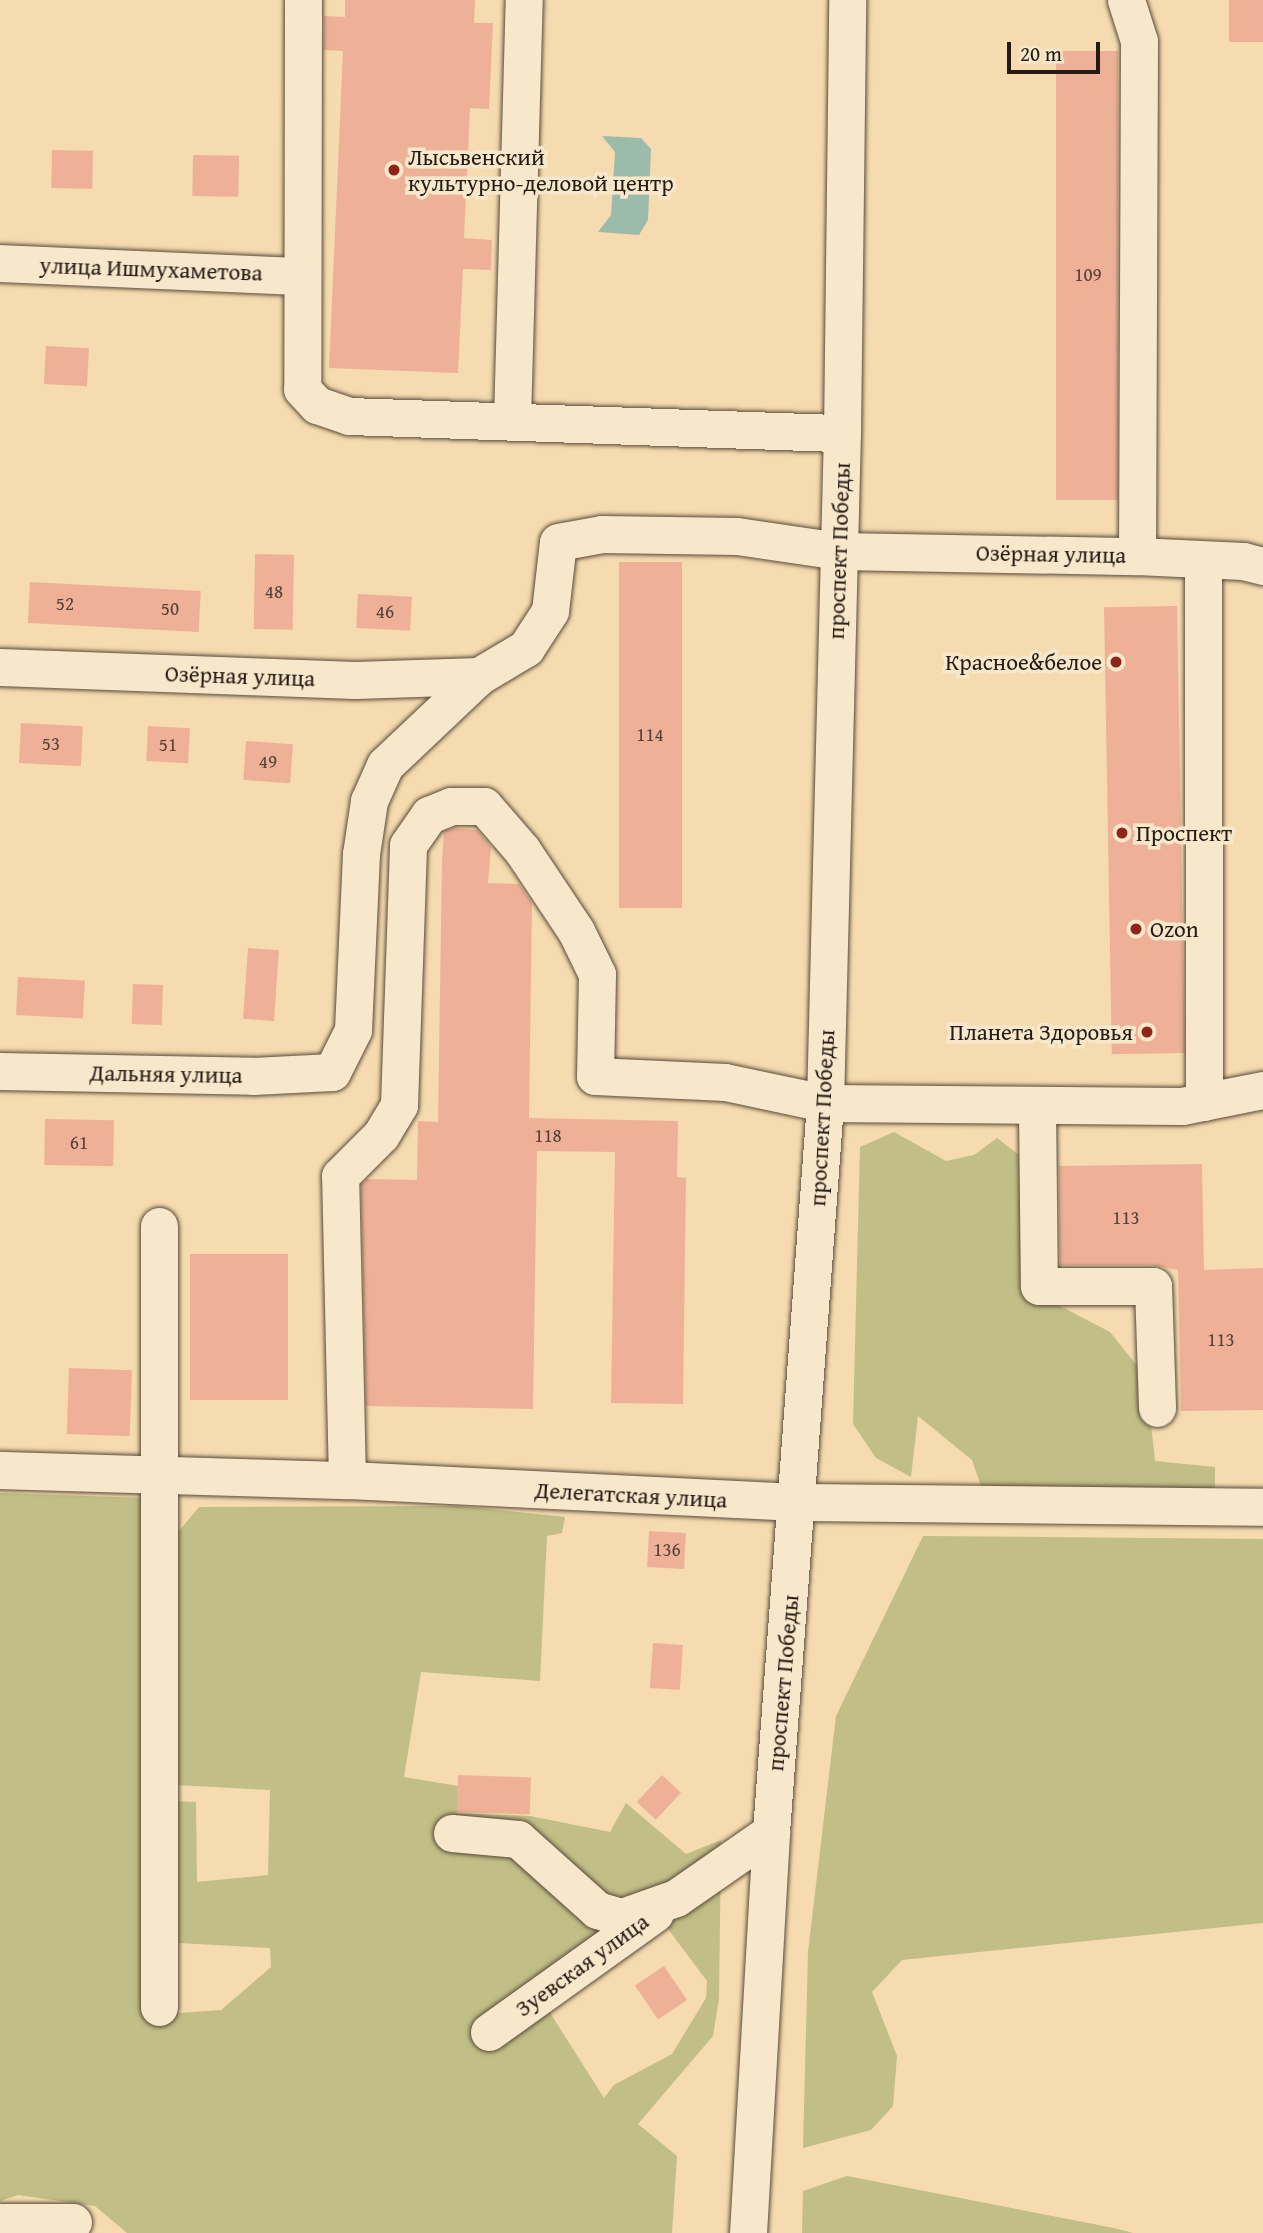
<!DOCTYPE html>
<html>
<head>
<meta charset="utf-8">
<style>
	body { margin:0 }
	#map { position:relative; width:1263px; height:2233px; overflow:hidden; background:#f5dbaf; font-family:"Gentium Book Plus",serif }
	div>[style] { position:absolute }
	.green>* { inset:0; background:#c1be87 }
	.water>* { inset:0; background:#9cbbab }
	.building>* { inset:0; background:#eeb198; transform-origin:0 0 }
	.roads { filter:drop-shadow(0 0 2px #594b3b) drop-shadow(0 0 2px #594b3b) }
	.minor>* { height:37px; margin:-18.5px; padding:0 18.5px; transform-origin:18.5px; border-radius:18.5px; background:#f8e8cb }
	.dots>* { width:19px; height:19px; translate:-50% -50%; box-sizing:border-box; border:4px solid #f8e8cb; border-radius:50% }
	span { translate:-50% -50%; white-space:nowrap; text-align:center; line-height:1.15; -webkit-text-stroke:7px #f8e8cb; paint-order:stroke }
	.number-label { font-size:19px; color:#574035 }
	.number-label span { -webkit-text-stroke-width:0 }
	.poi-label { font-size:23px; color:#251b14 }
	.left { translate:0 -50%; text-align:left }
	.right { translate:-100% -50%; text-align:right }
	.street-label { font-size:23px; color:#251b14 }
	.scale { position:absolute; left:1007px; top:42px; width:93px; height:32px; box-sizing:border-box; border:4px solid #251b14; border-top:0; padding-left:9px; font-size:21px; line-height:24px; white-space:nowrap; color:#251b14; -webkit-text-stroke:5px #f8e8cb; paint-order:stroke }
</style>
</head>
<body>
<div id="map">
	<div class="green">
		<div style="clip-path:polygon(894px 1132px,946px 1161px,974px 1155px,997px 1138px,1019px 1155px,1022px 1286px,1110px 1332px,1146px 1377px,1155px 1461px,1215px 1467px,1215px 1493px,982px 1489px,972px 1460px,918px 1416px,911px 1477px,876px 1458px,853px 1424px,860px 1147px)"></div>
		<div style="clip-path:polygon(evenodd,0 1493px,145px 1498px,151px 2015px,221px 2010px,271px 1967px,270px 1948px,178px 1943px,173px 1801px,196px 1802px,197px 1882px,268px 1875px,270px 1790px,175px 1785px,168px 1544px,199px 1507px,460px 1506px,565px 1517px,562px 1533px,547px 1536px,540px 1681px,421px 1672px,404px 1777px,458px 1786px,457px 1813px,530px 1816px,610px 1832px,626px 1803px,686px 1854px,721px 1840px,719px 1999px,713px 2036px,638px 2124px,677px 2156px,672px 2233px,127px 2233px,95px 2206px,18px 2195px,0 2201px,0 1493px,665px 1925px,707px 1981px,706px 1998px,672px 2054px,614px 2085px,604px 2098px,547px 2008px,665px 1925px)"></div>
		<div style="clip-path:polygon(923px 1536px,1263px 1539px,1263px 1923px,902px 1960px,872px 1992px,897px 2056px,893px 2106px,871px 2130px,803px 2148px,808px 1952px,836px 1716px)"></div>
		<div style="clip-path:polygon(847px 2176px,1114px 2228px,1133px 2233px,802px 2233px,803px 2191px)"></div>
	</div>
	<div class="water">
		<div style="clip-path:polygon(602px 136px,641px 138px,651px 149px,648px 220px,639px 235px,598px 232px,611px 215px,615px 152px)"></div>
	</div>
	<div class="building">
		<div style="clip-path:polygon(345px 0,475px 0,474px 23px,493px 23px,489px 109px,470px 108px,464px 238px,492px 240px,491px 270px,463px 269px,458px 373px,329px 368px,343px 51px,324px 50px,324px 16px,345px 17px)"></div>
		<div style="left:1229px;top:0;width:34px;height:42px"></div>
		<div style="left:1056px;top:51px;width:62px;height:449px"></div>
		<div style="left:52px;top:150px;width:41px;height:38px;rotate:1deg"></div>
		<div style="left:193px;top:155px;width:46px;height:41px;rotate:1deg"></div>
		<div style="left:46px;top:346px;width:43px;height:38px;rotate:3deg"></div>
		<div style="left:255px;top:554px;width:39px;height:75px;rotate:1deg"></div>
		<div style="left:619px;top:562px;width:63px;height:346px"></div>
		<div style="left:30px;top:582px;width:171px;height:41px;rotate:3deg"></div>
		<div style="left:358px;top:594px;width:54px;height:34px;rotate:3deg"></div>
		<div style="left:1177px;top:606px;width:447px;height:73px;rotate:89deg"></div>
		<div style="left:21px;top:723px;width:62px;height:40px;rotate:3deg"></div>
		<div style="left:148px;top:726px;width:42px;height:35px;rotate:3deg"></div>
		<div style="left:246px;top:741px;width:47px;height:39px;rotate:4deg"></div>
		<div style="clip-path:polygon(453px 828px,477px 830px,491px 847px,488px 883px,519px 884px,532px 903px,529px 1118px,678px 1121px,677px 1177px,686px 1178px,683px 1404px,611px 1403px,615px 1152px,537px 1151px,533px 1409px,366px 1406px,361px 1185px,367px 1179px,417px 1180px,418px 1121px,438px 1122px,442px 860px,444px 831px)"></div>
		<div style="left:248px;top:948px;width:31px;height:71px;rotate:4deg"></div>
		<div style="left:18px;top:977px;width:67px;height:38px;rotate:3deg"></div>
		<div style="left:133px;top:984px;width:30px;height:40px;rotate:2deg"></div>
		<div style="left:45px;top:1119px;width:69px;height:46px;rotate:1deg"></div>
		<div style="clip-path:polygon(1202px 1164px,1204px 1270px,1263px 1268px,1263px 1410px,1181px 1411px,1178px 1270px,1153px 1265px,1060px 1265px,1059px 1166px)"></div>
		<div style="left:190px;top:1254px;width:98px;height:146px"></div>
		<div style="left:69px;top:1368px;width:63px;height:66px;rotate:2deg"></div>
		<div style="left:649px;top:1531px;width:37px;height:36px;rotate:3deg"></div>
		<div style="left:653px;top:1643px;width:30px;height:45px;rotate:4deg"></div>
		<div style="left:458px;top:1775px;width:73px;height:37px;rotate:2deg"></div>
		<div style="left:662px;top:1775px;width:26px;height:37px;rotate:43deg"></div>
		<div style="left:664px;top:1966px;width:41px;height:35px;rotate:56deg"></div>
	</div>
	<div class="roads">
		<div class="minor">
			<div style="left:303px;top:0;width:389px;rotate:90.1deg"></div>
			<div style="left:302px;top:389px;width:22px;rotate:47deg"></div>
			<div style="left:317px;top:405px;width:34px;rotate:19deg"></div>
			<div style="left:349px;top:416px;width:493px;rotate:2deg"></div>
			<div style="left:1126px;top:0;width:43px;rotate:72.4deg"></div>
			<div style="left:1139px;top:41px;width:515px;rotate:90.22deg"></div>
			<div style="left:0;top:263px;width:302px;rotate:2.5deg"></div>
			<div style="left:512px;top:420px;width:420px;rotate:-88.4deg"></div>
			<div style="left:1203px;top:561px;width:541px;rotate:89.89deg"></div>
			<div style="left:0;top:667px;width:355px;rotate:2.1deg"></div>
			<div style="left:355px;top:680px;width:124px;rotate:-1.8deg"></div>
			<div style="left:0;top:1071px;width:253px;rotate:1.1deg"></div>
			<div style="left:253px;top:1076px;width:79px;rotate:-2.9deg"></div>
			<div style="left:332px;top:1072px;width:47px;rotate:-63.4deg"></div>
			<div style="left:353px;top:1030px;width:176px;rotate:-87.4deg"></div>
			<div style="left:361px;top:854px;width:54px;rotate:-81.4deg"></div>
			<div style="left:369px;top:801px;width:39px;rotate:-66deg"></div>
			<div style="left:385px;top:765px;width:129px;rotate:-43.4deg"></div>
			<div style="left:479px;top:676px;width:55px;rotate:-30.8deg"></div>
			<div style="left:526px;top:648px;width:44px;rotate:-57deg"></div>
			<div style="left:550px;top:611px;width:69px;rotate:-83.4deg"></div>
			<div style="left:558px;top:542px;width:45px;rotate:-10.3deg"></div>
			<div style="left:602px;top:534px;width:135px;rotate:0.8deg"></div>
			<div style="left:737px;top:536px;width:103px;rotate:8.4deg"></div>
			<div style="left:839px;top:551px;width:298px;rotate:1deg"></div>
			<div style="left:1137px;top:556px;width:106px;rotate:2.7deg"></div>
			<div style="left:1243px;top:561px;width:21px;rotate:14deg"></div>
			<div style="left:1037px;top:1106px;width:180px;rotate:89.4deg"></div>
			<div style="left:1039px;top:1286px;width:114px"></div>
			<div style="left:1153px;top:1286px;width:122px;rotate:88.1deg"></div>
			<div style="left:0;top:1470px;width:347px;rotate:1.7deg"></div>
			<div style="left:347px;top:1480px;width:452px;rotate:2.8deg"></div>
			<div style="left:798px;top:1502px;width:465px;rotate:0.6deg"></div>
			<div style="left:347px;top:1480px;width:304px;rotate:-91.3deg"></div>
			<div style="left:340px;top:1176px;width:58px;rotate:-45deg"></div>
			<div style="left:381px;top:1135px;width:35px;rotate:-59deg"></div>
			<div style="left:399px;top:1105px;width:260px;rotate:-88deg"></div>
			<div style="left:408px;top:845px;width:37px;rotate:-55deg"></div>
			<div style="left:429px;top:815px;width:24px;rotate:-22deg"></div>
			<div style="left:451px;top:806px;width:33px"></div>
			<div style="left:484px;top:806px;width:58px;rotate:49.2deg"></div>
			<div style="left:522px;top:850px;width:97px;rotate:56.3deg"></div>
			<div style="left:576px;top:931px;width:48px;rotate:64deg"></div>
			<div style="left:597px;top:974px;width:102px;rotate:91.1deg"></div>
			<div style="left:595px;top:1076px;width:130px;rotate:2.6deg"></div>
			<div style="left:725px;top:1082px;width:102px;rotate:11.9deg"></div>
			<div style="left:825px;top:1103px;width:357px;rotate:0.5deg"></div>
			<div style="left:1182px;top:1106px;width:83px;rotate:-11.2deg"></div>
			<div style="left:452px;top:1833px;width:66px;rotate:5.2deg"></div>
			<div style="left:518px;top:1839px;width:106px;rotate:41.9deg"></div>
			<div style="left:597px;top:1910px;width:26px;rotate:16deg"></div>
			<div style="left:622px;top:1917px;width:57px;rotate:-19.4deg"></div>
			<div style="left:676px;top:1898px;width:116px;rotate:-34.8deg"></div>
			<div style="left:159px;top:2007px;width:781px;rotate:-90deg"></div>
			<div style="left:489px;top:2032px;width:204px;rotate:-35.6deg"></div>
			<div style="left:0;top:2222px;width:73px"></div>
			<div style="left:748px;top:2233px;width:402px;rotate:-86.7deg"></div>
			<div style="left:771px;top:1832px;width:731px;rotate:-85.76deg"></div>
			<div style="left:825px;top:1103px;width:670px;rotate:-88.55deg"></div>
			<div style="left:842px;top:433px;width:433px;rotate:-89.3deg"></div>
		</div>
	</div>
	<div class="dots">
		<div style="left:394px;top:170px;background:#8f2418"></div>
		<div style="left:1116px;top:662px;background:#8f2418"></div>
		<div style="left:1122px;top:833px;background:#8f2418"></div>
		<div style="left:1136px;top:929px;background:#8f2418"></div>
		<div style="left:1147px;top:1032px;background:#8f2418"></div>
	</div>
	<div class="number-label">
		<span style="left:1088px;top:275px">109</span>
		<span style="left:274px;top:592px">48</span>
		<span style="left:65px;top:604px">52</span>
		<span style="left:170px;top:609px">50</span>
		<span style="left:385px;top:612px">46</span>
		<span style="left:650px;top:735px">114</span>
		<span style="left:51px;top:744px">53</span>
		<span style="left:168px;top:745px">51</span>
		<span style="left:268px;top:762px">49</span>
		<span style="left:548px;top:1136px">118</span>
		<span style="left:79px;top:1143px">61</span>
		<span style="left:1126px;top:1218px">113</span>
		<span style="left:1221px;top:1340px">113</span>
		<span style="left:667px;top:1550px">136</span>
	</div>
	<div class="poi-label">
		<span class="left" style="left:408px;top:170px">Лысьвенский<br>культурно-деловой центр</span>
		<span class="right" style="left:1102px;top:662px">Красное&amp;белое</span>
		<span class="left" style="left:1136px;top:833px">Проспект</span>
		<span class="left" style="left:1150px;top:929px">Ozon</span>
		<span class="right" style="left:1133px;top:1032px">Планета Здоровья</span>
	</div>
	<div class="street-label">
		<span style="left:151px;top:269px;rotate:2deg">улица Ишмухаметова</span>
		<span style="left:839px;top:551px;rotate:-88deg">проспект Победы</span>
		<span style="left:1051px;top:554px;rotate:1deg">Озёрная улица</span>
		<span style="left:240px;top:676px;rotate:2deg">Озёрная улица</span>
		<span style="left:166px;top:1074px;rotate:1deg">Дальняя улица</span>
		<span style="left:822px;top:1118px;rotate:-87deg">проспект Победы</span>
		<span style="left:631px;top:1495px;rotate:3deg">Делегатская улица</span>
		<span style="left:783px;top:1683px;rotate:-85deg">проспект Победы</span>
		<span style="left:582px;top:1965px;rotate:-36deg">Зуевская улица</span>
	</div>
	<div class="scale">20 m</div>
</div>
</body>
</html>
